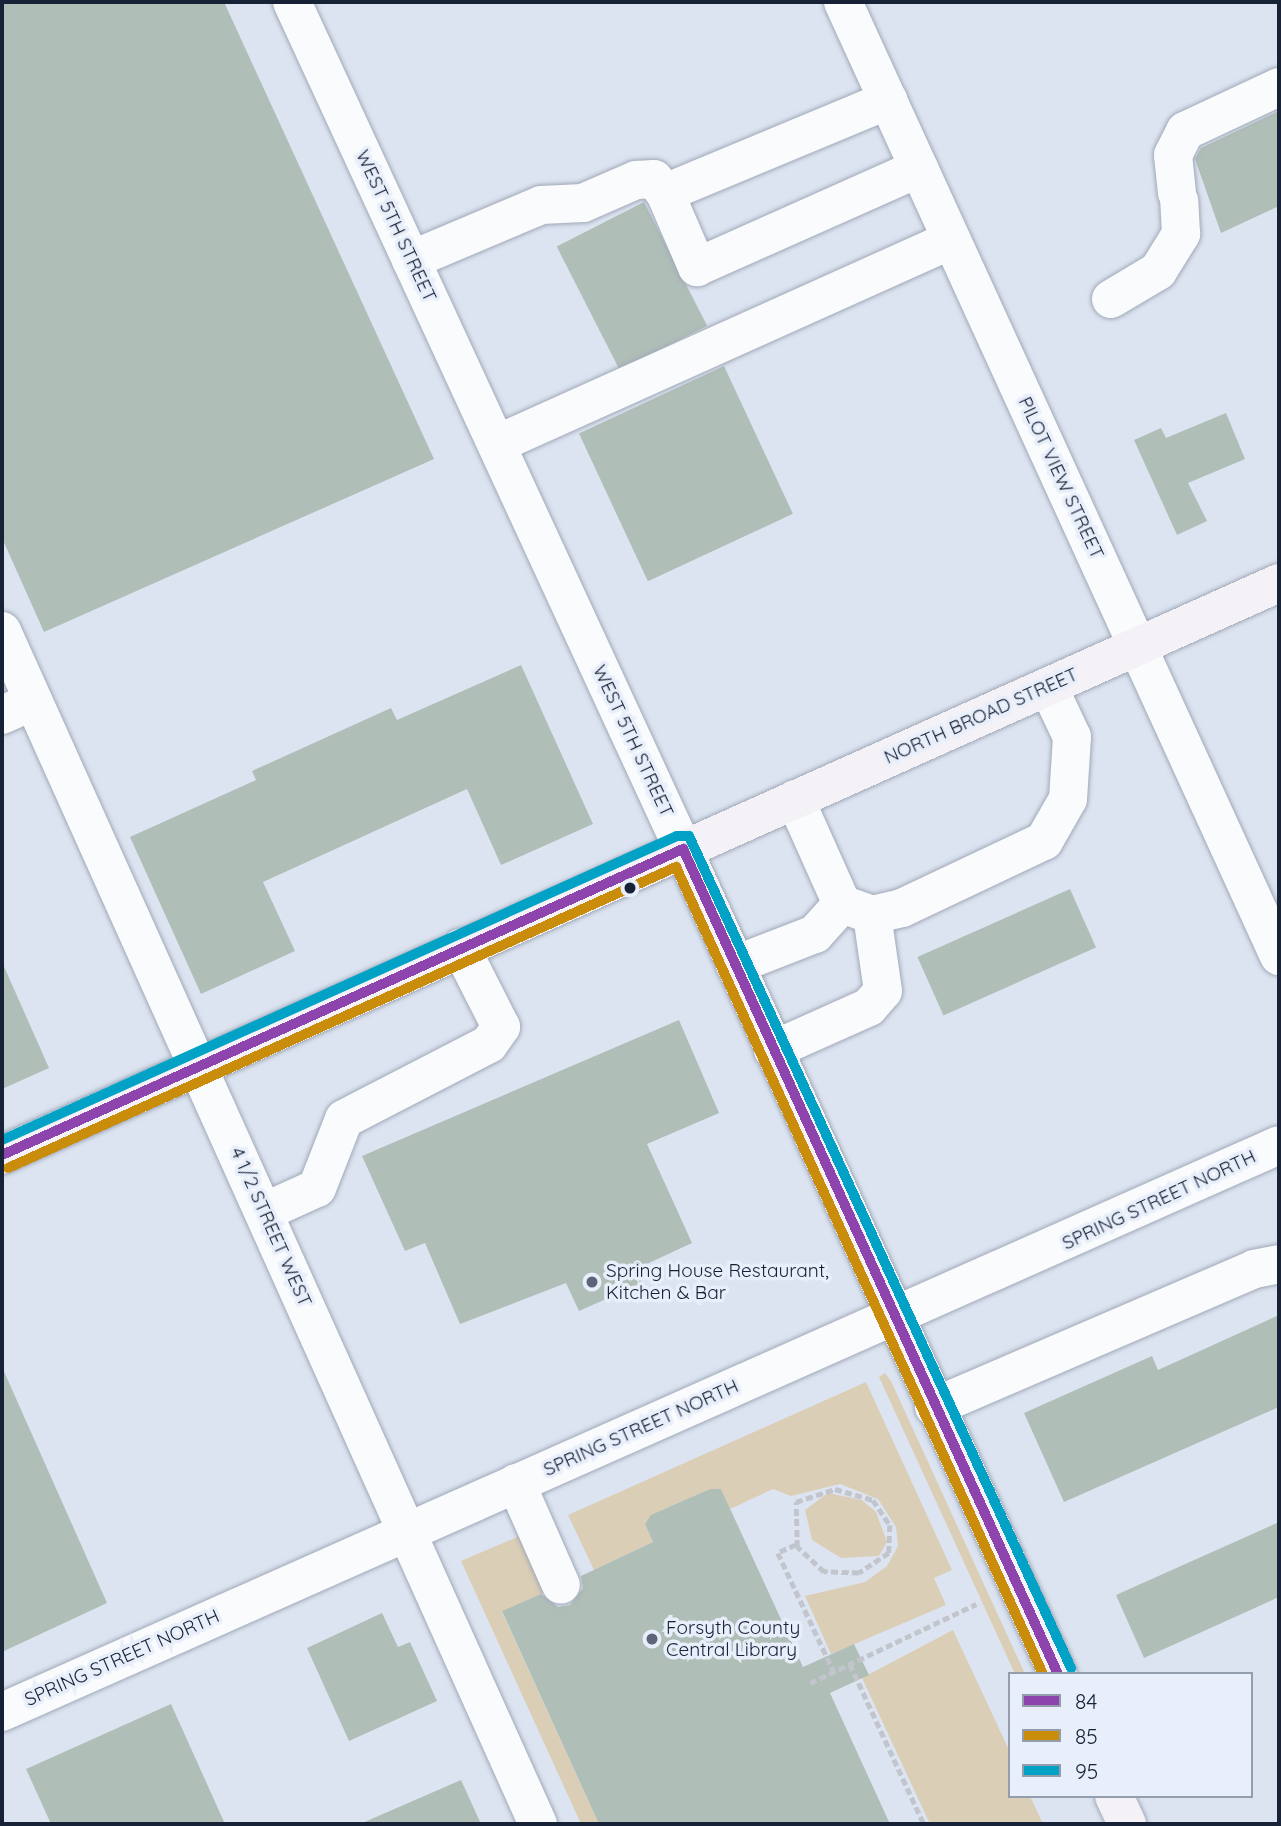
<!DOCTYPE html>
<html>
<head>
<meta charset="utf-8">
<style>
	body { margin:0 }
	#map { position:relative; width:1281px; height:1826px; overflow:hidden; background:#dde4f1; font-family:Quicksand,sans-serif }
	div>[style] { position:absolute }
	.green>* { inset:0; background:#dbceb6 }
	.building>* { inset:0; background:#afbeb7; transform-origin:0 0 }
	.path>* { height:4.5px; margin-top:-2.25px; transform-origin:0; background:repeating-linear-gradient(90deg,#c2c5cc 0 7px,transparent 0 10.5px) }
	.roads { filter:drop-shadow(0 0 2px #a0a9b8) drop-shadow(0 0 2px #a0a9b8) }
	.minor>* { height:38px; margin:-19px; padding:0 19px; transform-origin:19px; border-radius:19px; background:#fafbfd }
	.major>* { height:38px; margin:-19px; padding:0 19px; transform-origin:19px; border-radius:19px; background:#f4f2f7 }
	.bus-1>* { height:10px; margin:-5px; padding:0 5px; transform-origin:5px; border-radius:5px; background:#8e44ad }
	.bus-2>* { height:10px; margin:-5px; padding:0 5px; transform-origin:5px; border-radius:5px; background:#ca8c0b }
	.bus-3>* { height:10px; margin:-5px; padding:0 5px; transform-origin:5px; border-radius:5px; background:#01a2c6 }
	.dots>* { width:19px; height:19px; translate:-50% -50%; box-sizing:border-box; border:4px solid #e8effa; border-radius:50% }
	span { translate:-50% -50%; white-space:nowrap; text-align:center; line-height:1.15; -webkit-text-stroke:7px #e8effa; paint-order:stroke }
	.street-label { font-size:19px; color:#172237 }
	.poi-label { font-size:19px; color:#172237 }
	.left { translate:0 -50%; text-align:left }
	.frame { position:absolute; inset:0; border:4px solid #172237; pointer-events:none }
	.legend { position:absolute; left:1008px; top:1672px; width:245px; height:126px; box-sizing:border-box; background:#e8effa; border:2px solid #949dac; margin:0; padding:9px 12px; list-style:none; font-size:21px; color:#172237 }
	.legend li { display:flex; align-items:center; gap:14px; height:35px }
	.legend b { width:35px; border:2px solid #949dac }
</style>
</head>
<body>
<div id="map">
	<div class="green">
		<div style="clip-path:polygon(885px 1373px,891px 1381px,1025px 1674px,1015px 1674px,879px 1377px)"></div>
		<div style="clip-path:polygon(866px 1382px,952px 1570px,934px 1578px,946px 1605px,831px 1654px,805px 1596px,865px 1582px,887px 1566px,898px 1546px,896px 1527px,878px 1499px,840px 1484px,791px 1496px,773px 1489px,730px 1509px,721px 1489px,710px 1489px,652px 1515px,645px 1524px,653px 1542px,594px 1570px,568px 1515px)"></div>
		<div style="clip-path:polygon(828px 1493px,862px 1500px,876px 1512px,887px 1542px,879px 1556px,841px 1558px,812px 1540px,805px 1510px)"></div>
		<div style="clip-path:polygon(522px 1535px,548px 1591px,502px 1612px,599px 1824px,581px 1824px,461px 1561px)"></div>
		<div style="clip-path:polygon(953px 1630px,1010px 1752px,1010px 1796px,1030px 1796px,1043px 1824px,930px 1824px,862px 1678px)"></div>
	</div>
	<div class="building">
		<div style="clip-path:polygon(2px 2px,224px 2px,434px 459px,44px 632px,2px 538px)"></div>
		<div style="clip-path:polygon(1279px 111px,1279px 206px,1221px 233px,1195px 159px,1201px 148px)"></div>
		<div style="left:644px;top:202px;width:139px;height:98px;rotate:63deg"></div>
		<div style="left:724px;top:366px;width:163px;height:160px;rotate:65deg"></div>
		<div style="clip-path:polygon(1226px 413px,1245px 459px,1188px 483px,1207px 521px,1177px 535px,1134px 440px,1161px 428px,1166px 438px)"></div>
		<div style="clip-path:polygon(521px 665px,593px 824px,501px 865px,467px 789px,263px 882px,295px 951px,201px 994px,130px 837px,256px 780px,252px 771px,391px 708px,397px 720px)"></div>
		<div style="left:1070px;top:889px;width:64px;height:167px;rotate:66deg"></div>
		<div style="clip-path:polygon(2px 962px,49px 1068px,2px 1089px)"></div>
		<div style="clip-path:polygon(679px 1020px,719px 1113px,647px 1144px,692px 1243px,636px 1269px,642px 1283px,579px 1311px,566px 1283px,460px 1324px,425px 1243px,405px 1251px,362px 1156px)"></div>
		<div style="clip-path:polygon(1279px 1315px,1279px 1407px,1064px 1502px,1024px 1413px,1152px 1356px,1158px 1370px)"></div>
		<div style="clip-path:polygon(2px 1367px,107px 1603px,2px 1652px)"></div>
		<div style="clip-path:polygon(710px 1489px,721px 1489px,803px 1667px,854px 1644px,869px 1675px,830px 1693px,890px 1824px,599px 1824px,502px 1611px,541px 1594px,558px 1607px,570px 1605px,583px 1588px,581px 1576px,653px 1542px,645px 1524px,651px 1515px)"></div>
		<div style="clip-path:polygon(1279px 1522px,1279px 1597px,1144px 1658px,1116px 1595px)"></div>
		<div style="clip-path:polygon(382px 1613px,398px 1647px,410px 1642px,437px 1701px,349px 1741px,307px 1648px)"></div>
		<div style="clip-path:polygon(171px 1704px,225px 1824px,51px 1824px,26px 1769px)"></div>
		<div style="clip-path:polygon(461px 1780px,481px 1824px,360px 1824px)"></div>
	</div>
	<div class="path">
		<div style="left:835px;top:1489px;width:40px;rotate:16deg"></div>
		<div style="left:873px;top:1500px;width:30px;rotate:56deg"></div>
		<div style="left:890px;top:1525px;width:28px;rotate:92deg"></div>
		<div style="left:889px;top:1553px;width:36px;rotate:146deg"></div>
		<div style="left:859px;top:1573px;width:35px;rotate:-178deg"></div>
		<div style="left:824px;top:1572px;width:37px;rotate:-137deg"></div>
		<div style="left:797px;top:1547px;width:45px;rotate:-91.3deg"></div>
		<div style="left:796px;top:1502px;width:41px;rotate:-18.4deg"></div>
		<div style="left:796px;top:1545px;width:20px;rotate:156deg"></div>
		<div style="left:778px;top:1553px;width:132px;rotate:64.8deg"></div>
		<div style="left:850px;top:1664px;width:176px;rotate:65.2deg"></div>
		<div style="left:810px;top:1683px;width:184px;rotate:-25.4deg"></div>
	</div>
	<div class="roads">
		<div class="minor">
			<div style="left:292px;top:2px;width:933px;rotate:65.22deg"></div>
			<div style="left:843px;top:2px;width:1049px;rotate:65.44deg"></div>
			<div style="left:665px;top:193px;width:81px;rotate:66.6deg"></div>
			<div style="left:697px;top:267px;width:243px;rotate:-24deg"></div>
			<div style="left:1177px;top:193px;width:38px;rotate:-96deg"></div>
			<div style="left:1173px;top:155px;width:27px;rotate:-63deg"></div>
			<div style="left:1185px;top:131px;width:104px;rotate:-25.1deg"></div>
			<div style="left:411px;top:260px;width:141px;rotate:-22.9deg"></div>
			<div style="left:541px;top:205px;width:42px;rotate:-2.7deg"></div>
			<div style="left:583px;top:203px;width:58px;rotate:-23.5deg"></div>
			<div style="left:636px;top:180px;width:18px;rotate:-3deg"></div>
			<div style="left:654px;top:179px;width:18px;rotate:52deg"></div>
			<div style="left:665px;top:193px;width:242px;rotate:-22.6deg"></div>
			<div style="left:1111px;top:299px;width:55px;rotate:-30.8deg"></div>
			<div style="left:1158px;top:271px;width:44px;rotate:-58.1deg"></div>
			<div style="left:1181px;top:234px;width:33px;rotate:-93deg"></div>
			<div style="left:497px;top:444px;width:498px;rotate:-24.2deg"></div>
			<div style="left:2px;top:631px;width:1308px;rotate:65.81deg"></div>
			<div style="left:2px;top:715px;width:34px;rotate:-24deg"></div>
			<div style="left:795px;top:799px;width:115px;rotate:65.9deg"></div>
			<div style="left:842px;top:904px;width:32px;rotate:20deg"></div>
			<div style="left:872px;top:915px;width:31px;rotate:-13deg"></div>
			<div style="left:902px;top:908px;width:157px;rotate:-25.3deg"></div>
			<div style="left:1044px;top:841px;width:48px;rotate:-60.3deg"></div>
			<div style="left:1068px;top:799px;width:62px;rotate:-86.3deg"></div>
			<div style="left:1072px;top:737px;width:56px;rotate:-115.2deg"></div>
			<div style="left:735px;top:965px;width:86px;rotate:-21.2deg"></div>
			<div style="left:815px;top:934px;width:40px;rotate:-48deg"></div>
			<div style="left:773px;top:1050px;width:105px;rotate:-24.1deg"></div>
			<div style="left:869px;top:1007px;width:21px;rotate:-49deg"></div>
			<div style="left:883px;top:991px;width:77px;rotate:-98.2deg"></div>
			<div style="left:264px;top:1212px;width:58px;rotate:-24.4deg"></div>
			<div style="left:317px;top:1188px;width:74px;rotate:-68.6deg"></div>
			<div style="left:344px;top:1119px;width:163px;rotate:-27.3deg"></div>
			<div style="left:489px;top:1044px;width:21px;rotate:-55deg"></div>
			<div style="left:501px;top:1027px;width:89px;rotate:-116.9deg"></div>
			<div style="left:934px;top:1407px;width:348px;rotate:-23.3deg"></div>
			<div style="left:1254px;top:1269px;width:25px;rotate:-11deg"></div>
			<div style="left:516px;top:1483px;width:111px;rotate:66.2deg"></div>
			<div style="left:2px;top:1712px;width:1397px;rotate:-23.94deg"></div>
		</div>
		<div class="major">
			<div style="left:683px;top:849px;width:906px;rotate:65.56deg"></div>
			<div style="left:2px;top:1155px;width:1399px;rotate:-24.13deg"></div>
			<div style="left:1114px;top:1796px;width:31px;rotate:65deg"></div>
		</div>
	</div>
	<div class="bus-1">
		<div style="left:2px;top:1155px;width:747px;rotate:-24.2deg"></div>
		<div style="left:683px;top:849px;width:906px;rotate:65.56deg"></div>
	</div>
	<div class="bus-2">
		<div style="left:8px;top:1168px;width:733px;rotate:-24.26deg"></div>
		<div style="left:676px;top:867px;width:887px;rotate:65.55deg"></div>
	</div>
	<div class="bus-3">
		<div style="left:2px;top:1140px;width:740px;rotate:-24.25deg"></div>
		<div style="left:677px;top:836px;width:12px"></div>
		<div style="left:689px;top:836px;width:916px;rotate:65.34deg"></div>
	</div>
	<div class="dots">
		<div style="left:630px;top:888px;background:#172237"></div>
		<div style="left:592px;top:1282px;background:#5c6678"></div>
		<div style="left:652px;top:1639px;background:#5c6678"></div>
	</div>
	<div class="street-label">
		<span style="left:396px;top:226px;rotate:65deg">WEST 5TH STREET</span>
		<span style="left:1061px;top:478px;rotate:65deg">PILOT VIEW STREET</span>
		<span style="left:981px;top:716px;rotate:-24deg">NORTH BROAD STREET</span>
		<span style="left:633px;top:741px;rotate:65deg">WEST 5TH STREET</span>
		<span style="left:1159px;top:1200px;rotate:-25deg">SPRING STREET NORTH</span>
		<span style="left:271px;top:1227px;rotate:66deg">4 1/2 STREET WEST</span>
		<span style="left:641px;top:1428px;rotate:-24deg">SPRING STREET NORTH</span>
		<span style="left:122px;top:1658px;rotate:-24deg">SPRING STREET NORTH</span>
	</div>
	<div class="poi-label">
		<span class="left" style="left:606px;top:1282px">Spring House Restaurant,<br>Kitchen &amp; Bar</span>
		<span class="left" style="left:666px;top:1639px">Forsyth County<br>Central Library</span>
	</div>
	<div class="frame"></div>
	<ul class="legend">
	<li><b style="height:9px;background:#8e44ad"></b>84</li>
	<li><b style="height:9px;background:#ca8c0b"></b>85</li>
	<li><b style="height:9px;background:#01a2c6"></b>95</li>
	</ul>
</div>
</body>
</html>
